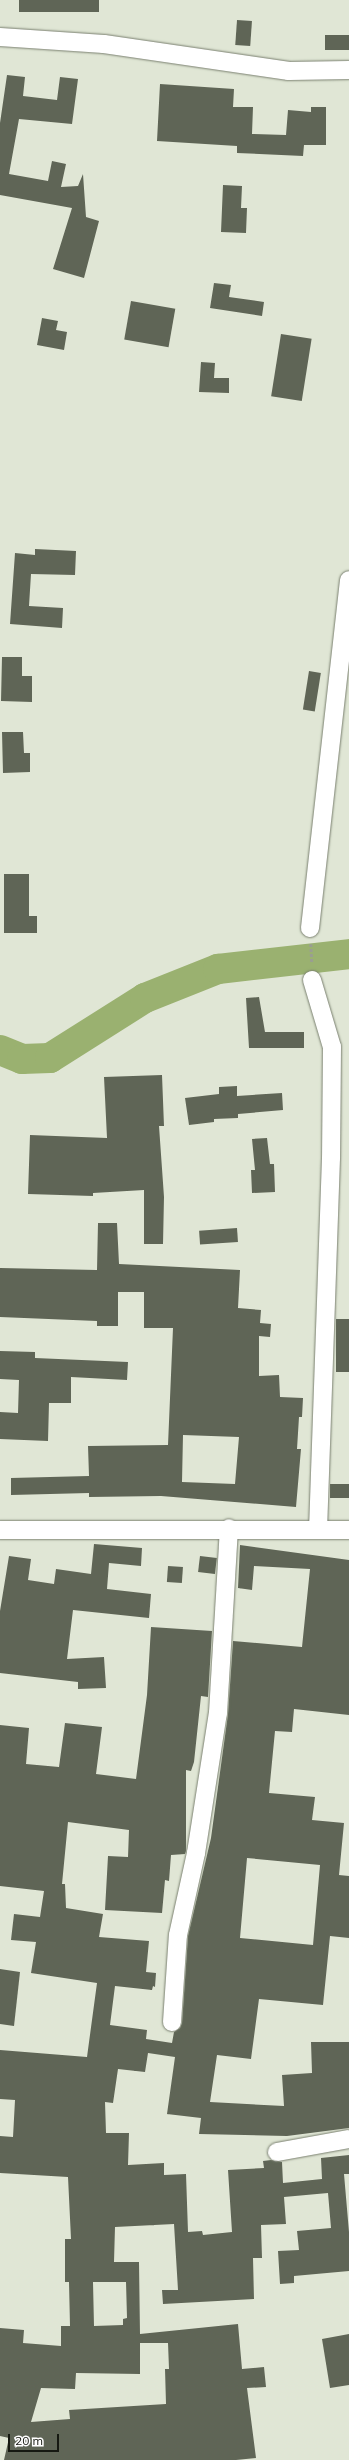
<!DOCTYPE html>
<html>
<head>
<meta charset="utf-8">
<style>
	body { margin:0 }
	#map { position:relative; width:349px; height:2460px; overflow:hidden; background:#e0e6d5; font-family:Mulish,sans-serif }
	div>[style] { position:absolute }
	.river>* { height:30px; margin:-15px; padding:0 15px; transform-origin:15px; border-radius:15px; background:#9ab170 }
	.building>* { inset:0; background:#5f6556; transform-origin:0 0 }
	.path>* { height:2.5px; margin-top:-1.25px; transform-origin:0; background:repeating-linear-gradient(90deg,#9a9e91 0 3px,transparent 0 5px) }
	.roads { filter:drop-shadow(0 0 1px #7a8070) drop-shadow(0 0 1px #7a8070) }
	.street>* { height:18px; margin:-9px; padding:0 9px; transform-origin:9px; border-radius:9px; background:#fff }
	span { translate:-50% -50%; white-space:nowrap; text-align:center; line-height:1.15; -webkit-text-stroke:4px #fff; paint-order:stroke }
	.scale { position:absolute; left:8px; top:2434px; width:51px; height:18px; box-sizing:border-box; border:2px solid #161912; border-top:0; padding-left:5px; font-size:12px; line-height:14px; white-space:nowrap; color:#161912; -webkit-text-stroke:3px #fff; paint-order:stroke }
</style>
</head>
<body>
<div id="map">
	<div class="river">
		<div style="left:0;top:1050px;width:24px;rotate:22deg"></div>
		<div style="left:22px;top:1059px;width:28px;rotate:-2deg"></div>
		<div style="left:50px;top:1058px;width:112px;rotate:-32.3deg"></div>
		<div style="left:145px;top:998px;width:79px;rotate:-21.7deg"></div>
		<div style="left:218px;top:969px;width:132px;rotate:-6.5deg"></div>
	</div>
	<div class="building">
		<div style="left:19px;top:0;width:80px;height:12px"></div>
		<div style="left:237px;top:20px;width:15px;height:25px;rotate:4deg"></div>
		<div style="left:325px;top:35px;width:24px;height:15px"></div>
		<div style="clip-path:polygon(7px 75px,25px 77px,23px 96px,57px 100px,60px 77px,78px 79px,72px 124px,19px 119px,9px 174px,48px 181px,52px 161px,66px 164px,61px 187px,78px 186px,83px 174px,86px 217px,99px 221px,84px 278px,53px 269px,72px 208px,0 195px,0 123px)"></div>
		<div style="clip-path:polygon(160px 84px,234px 89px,233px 107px,253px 107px,252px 134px,286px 135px,288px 110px,311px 112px,311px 107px,326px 107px,326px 145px,304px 145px,303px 156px,237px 153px,237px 146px,157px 141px)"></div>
		<div style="clip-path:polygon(223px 185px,242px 186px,241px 208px,247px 208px,246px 233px,221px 232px)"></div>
		<div style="clip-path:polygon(214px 283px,231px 285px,229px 297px,264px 302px,262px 316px,210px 308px)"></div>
		<div style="left:131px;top:301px;width:45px;height:39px;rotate:10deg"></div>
		<div style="clip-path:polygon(42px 318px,58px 321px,56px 330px,67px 332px,64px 350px,37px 345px)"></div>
		<div style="left:281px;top:334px;width:31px;height:63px;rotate:9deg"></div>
		<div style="clip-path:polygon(201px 362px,215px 363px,214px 378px,229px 378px,229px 393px,199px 392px)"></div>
		<div style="clip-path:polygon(35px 549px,76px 551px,75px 575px,31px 574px,29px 606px,63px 608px,62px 628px,10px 624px,15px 553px,35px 555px)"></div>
		<div style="clip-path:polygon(2px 657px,22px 657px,22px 676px,32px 676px,32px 702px,1px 701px)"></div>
		<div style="left:309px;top:671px;width:12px;height:39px;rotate:9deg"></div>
		<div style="clip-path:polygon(2px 732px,23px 732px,24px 753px,30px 753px,30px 772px,3px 773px)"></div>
		<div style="clip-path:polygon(4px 874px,29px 874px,29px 916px,37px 916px,37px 933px,4px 933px)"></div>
		<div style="clip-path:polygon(259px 997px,265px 1032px,304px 1032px,304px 1048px,249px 1048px,246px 998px)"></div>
		<div style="clip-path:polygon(162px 1075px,164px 1126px,159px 1126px,164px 1197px,163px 1244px,144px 1244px,144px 1190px,93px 1193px,93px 1196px,28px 1194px,30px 1135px,107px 1138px,104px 1077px)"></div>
		<div style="clip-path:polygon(237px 1086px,237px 1096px,282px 1093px,283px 1110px,238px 1114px,238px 1118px,214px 1119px,214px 1122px,189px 1125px,185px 1098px,219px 1094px,219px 1087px)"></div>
		<div style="clip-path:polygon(267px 1138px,270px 1164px,274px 1164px,275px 1192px,252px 1193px,251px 1170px,255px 1170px,252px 1139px)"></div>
		<div style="clip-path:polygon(evenodd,98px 1223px,117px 1223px,119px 1264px,240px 1270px,238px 1308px,261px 1310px,260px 1323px,271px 1324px,270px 1337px,259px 1336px,259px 1376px,279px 1375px,280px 1397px,303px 1398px,302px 1417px,299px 1417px,297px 1449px,301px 1449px,296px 1507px,161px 1496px,89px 1497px,89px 1493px,11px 1495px,11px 1478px,89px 1476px,88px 1446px,168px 1445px,173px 1328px,144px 1328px,144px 1292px,118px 1292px,118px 1326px,97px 1326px,97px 1321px,0 1317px,0 1268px,97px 1270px,98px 1223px,183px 1435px,239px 1437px,235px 1484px,182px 1482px,183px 1435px)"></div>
		<div style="left:237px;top:1228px;width:14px;height:38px;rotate:86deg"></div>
		<div style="left:336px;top:1319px;width:13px;height:53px"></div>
		<div style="clip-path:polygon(0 1351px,35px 1352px,35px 1358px,128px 1362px,127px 1380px,71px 1377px,71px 1403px,49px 1403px,48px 1441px,0 1439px,0 1412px,18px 1413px,19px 1380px,0 1379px)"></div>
		<div style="left:330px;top:1484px;width:19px;height:14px"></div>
		<div style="clip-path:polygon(94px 1544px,142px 1548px,141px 1566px,109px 1563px,107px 1589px,151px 1594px,149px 1618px,73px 1610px,67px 1659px,104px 1657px,106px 1688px,78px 1689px,78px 1682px,0 1673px,0 1611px,9px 1556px,31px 1559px,28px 1580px,54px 1584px,56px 1569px,91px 1574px)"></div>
		<div style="clip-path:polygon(evenodd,240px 1545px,349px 1560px,349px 1715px,294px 1709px,292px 1732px,275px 1731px,269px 1793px,315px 1797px,312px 1820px,344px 1823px,339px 1875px,349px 1876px,349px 1938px,330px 1936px,323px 2005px,259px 1999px,251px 2059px,217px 2055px,210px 2102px,284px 2106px,282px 2075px,312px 2073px,311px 2042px,349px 2042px,349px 2128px,287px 2136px,199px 2134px,201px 2118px,167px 2114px,175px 2057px,148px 2053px,145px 2072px,118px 2069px,113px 2103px,105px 2102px,106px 2133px,129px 2133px,128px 2165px,164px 2163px,164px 2175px,186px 2174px,188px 2232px,202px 2231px,203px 2235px,232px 2232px,228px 2170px,264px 2168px,263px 2161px,271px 2160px,282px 2162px,283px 2183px,322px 2179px,321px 2158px,349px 2155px,349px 2174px,344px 2174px,349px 2232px,349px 2271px,294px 2276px,294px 2283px,280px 2284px,278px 2251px,299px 2250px,297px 2231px,331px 2228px,328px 2193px,284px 2197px,286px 2224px,261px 2225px,262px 2258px,253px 2258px,254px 2299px,163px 2304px,162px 2290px,178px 2290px,174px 2224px,115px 2227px,114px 2262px,139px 2262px,140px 2334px,238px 2324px,242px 2369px,264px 2367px,266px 2387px,247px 2388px,256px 2458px,236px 2460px,4px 2460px,9px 2438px,0 2436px,0 2328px,24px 2330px,23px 2343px,61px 2346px,61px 2326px,70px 2326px,69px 2282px,65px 2282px,65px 2239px,71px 2239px,68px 2177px,0 2173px,0 2136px,13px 2137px,15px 2100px,0 2099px,0 2050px,87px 2057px,97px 1983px,31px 1973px,36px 1942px,11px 1940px,14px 1914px,40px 1917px,44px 1891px,0 1886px,0 1725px,29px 1728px,26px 1764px,59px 1767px,65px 1723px,102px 1727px,96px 1774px,136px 1779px,147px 1695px,151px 1627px,212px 1631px,208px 1697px,201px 1696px,194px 1762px,191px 1771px,186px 1770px,186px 1851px,185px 1854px,171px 1855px,169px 1881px,165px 1880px,162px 1913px,105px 1910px,108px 1856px,128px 1857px,129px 1830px,68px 1822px,62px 1884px,65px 1884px,66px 1908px,103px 1914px,99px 1937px,149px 1941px,146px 1972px,156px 1973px,155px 1987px,153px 1986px,152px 1990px,115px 1986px,110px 2025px,147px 2030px,146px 2039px,172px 2043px,174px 2032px,180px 2028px,182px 2023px,188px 1936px,211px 1838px,228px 1714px,233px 1641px,302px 1647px,310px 1569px,254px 1566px,252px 1590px,238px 1588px,240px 1545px,247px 1858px,320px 1865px,313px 1945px,240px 1938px,247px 1858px,240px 1545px,93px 2282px,126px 2282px,127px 2318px,123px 2319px,123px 2325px,94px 2326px,93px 2282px,240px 1545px,140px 2335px,140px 2343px,168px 2343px,169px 2369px,165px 2369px,166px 2404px,69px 2410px,70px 2419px,31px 2422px,41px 2388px,75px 2389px,76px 2373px,140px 2374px,140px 2335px)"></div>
		<div style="left:200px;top:1556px;width:17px;height:16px;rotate:7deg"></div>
		<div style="left:168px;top:1566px;width:15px;height:16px;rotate:4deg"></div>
		<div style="clip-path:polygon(0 1969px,20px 1972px,14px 2026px,0 2024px)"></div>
		<div style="clip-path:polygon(349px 2334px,349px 2385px,330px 2388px,322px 2339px)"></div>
	</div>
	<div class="path">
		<div style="left:311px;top:944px;width:19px;rotate:87deg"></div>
	</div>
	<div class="roads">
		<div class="street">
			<div style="left:0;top:37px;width:104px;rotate:3.9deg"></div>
			<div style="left:104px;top:44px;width:187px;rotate:8.3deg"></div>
			<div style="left:289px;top:71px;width:60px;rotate:-1deg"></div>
			<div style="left:310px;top:928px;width:350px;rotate:-83.6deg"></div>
			<div style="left:312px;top:980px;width:70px;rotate:73.4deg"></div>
			<div style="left:332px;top:1047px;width:111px;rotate:90.5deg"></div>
			<div style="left:331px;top:1158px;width:372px;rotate:92deg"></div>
			<div style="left:0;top:1530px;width:349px"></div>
			<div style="left:172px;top:2022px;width:87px;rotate:-86.1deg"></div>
			<div style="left:178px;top:1935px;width:84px;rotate:-77.6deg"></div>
			<div style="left:196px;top:1853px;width:142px;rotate:-81.1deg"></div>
			<div style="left:218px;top:1713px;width:185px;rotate:-86.6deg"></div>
			<div style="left:277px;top:2152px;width:73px;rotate:-10.2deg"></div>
		</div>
	</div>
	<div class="scale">20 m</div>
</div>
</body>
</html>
